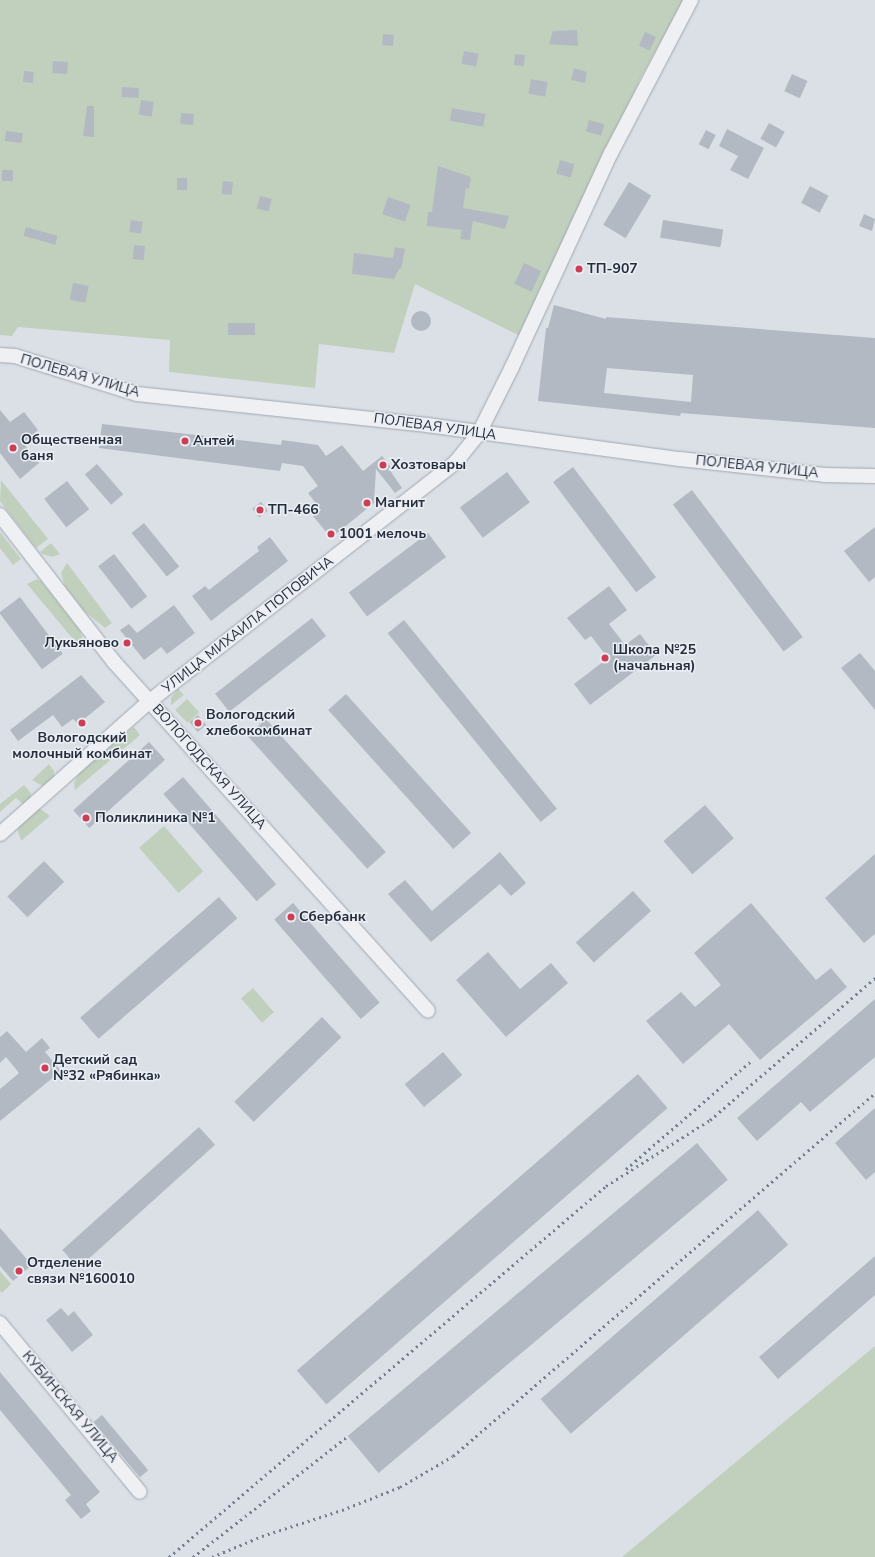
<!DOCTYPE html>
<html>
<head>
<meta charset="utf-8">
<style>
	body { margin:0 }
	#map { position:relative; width:875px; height:1557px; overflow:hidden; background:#dbe0e6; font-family:"Nunito Sans",sans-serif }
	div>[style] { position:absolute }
	.green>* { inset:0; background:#c1d0bc; transform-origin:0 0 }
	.building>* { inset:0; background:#b3b9c2; transform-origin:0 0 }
	.round { border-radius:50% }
	.roads { filter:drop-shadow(0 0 1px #a1a7b0) drop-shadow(0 0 1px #a1a7b0) }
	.street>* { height:14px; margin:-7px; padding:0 7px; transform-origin:7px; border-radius:7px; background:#eef0f4 }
	.rail>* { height:3px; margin-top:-1.5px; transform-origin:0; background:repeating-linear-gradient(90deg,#757f8f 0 2px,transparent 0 6px) }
	.dots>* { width:11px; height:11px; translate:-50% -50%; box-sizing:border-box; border:2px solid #eaeef4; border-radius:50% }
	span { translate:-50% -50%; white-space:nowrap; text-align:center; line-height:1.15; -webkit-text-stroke:3px #eaeef4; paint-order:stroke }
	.poi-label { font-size:14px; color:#262e3c; font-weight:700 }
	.left { translate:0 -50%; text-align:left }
	.right { translate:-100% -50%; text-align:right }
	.street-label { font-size:14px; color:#262e3c }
</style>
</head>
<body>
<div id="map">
	<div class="green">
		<div style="clip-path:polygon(0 0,684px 0,642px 75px,520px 336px,415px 284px,394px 353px,319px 344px,315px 388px,169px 372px,170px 340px,18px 327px,12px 336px,0 335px)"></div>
		<div style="clip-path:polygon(1px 480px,48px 539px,36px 548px,0 501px)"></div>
		<div style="clip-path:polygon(0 532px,21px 559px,13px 565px,0 548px)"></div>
		<div style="clip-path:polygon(51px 543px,60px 554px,52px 557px,42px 554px,40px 552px)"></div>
		<div style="clip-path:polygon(67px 563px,112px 623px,105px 628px,83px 610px,65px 586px,61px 573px)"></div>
		<div style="clip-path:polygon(37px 579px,41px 581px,80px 630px,82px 638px,78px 645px,27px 584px)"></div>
		<div style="clip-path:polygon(178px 689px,184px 695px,171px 705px,171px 698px)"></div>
		<div style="left:187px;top:699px;width:18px;height:16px;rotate:47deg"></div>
		<div style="clip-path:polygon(134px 727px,140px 735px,75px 790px,74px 783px,79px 773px)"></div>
		<div style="clip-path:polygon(49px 764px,54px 771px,54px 777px,44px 787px,32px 780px)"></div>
		<div style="clip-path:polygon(24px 785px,31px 793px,30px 800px,24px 805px,16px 798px,0 812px,0 804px)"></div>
		<div style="clip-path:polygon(39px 808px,50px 816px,21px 841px,17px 828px)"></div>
		<div style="left:164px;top:826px;width:60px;height:33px;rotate:49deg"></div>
		<div style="left:253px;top:988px;width:32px;height:16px;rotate:49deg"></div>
		<div style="clip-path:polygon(0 1271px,11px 1284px,2px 1293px,0 1291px)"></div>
		<div style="clip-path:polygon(875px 1346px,875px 1557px,622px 1557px)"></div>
	</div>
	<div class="building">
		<div style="clip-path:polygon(577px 30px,578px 46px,549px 44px,553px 31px)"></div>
		<div style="left:645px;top:32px;width:12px;height:15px;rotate:24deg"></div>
		<div style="left:383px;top:34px;width:11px;height:11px;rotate:5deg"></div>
		<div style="left:464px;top:51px;width:15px;height:13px;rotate:11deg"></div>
		<div style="left:515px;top:54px;width:10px;height:11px;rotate:6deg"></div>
		<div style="left:53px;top:61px;width:15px;height:12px;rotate:4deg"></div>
		<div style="clip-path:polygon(574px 68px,587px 72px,585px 83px,571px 80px)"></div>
		<div style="left:24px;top:71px;width:10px;height:11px;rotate:6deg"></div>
		<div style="left:792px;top:74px;width:17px;height:19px;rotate:24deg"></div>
		<div style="left:531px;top:79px;width:17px;height:15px;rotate:10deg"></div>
		<div style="left:122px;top:87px;width:17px;height:10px;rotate:3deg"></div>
		<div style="left:141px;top:100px;width:13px;height:15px;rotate:9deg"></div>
		<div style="clip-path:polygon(87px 106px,94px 106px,94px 137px,83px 136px)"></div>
		<div style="left:452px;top:108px;width:34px;height:13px;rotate:10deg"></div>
		<div style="left:181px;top:113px;width:13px;height:11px;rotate:4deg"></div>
		<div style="left:589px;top:120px;width:16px;height:12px;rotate:15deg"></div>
		<div style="left:769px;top:123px;width:18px;height:18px;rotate:29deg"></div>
		<div style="clip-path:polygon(727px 129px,764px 148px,748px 179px,730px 170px,738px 156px,719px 146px)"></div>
		<div style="left:706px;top:130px;width:11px;height:16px;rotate:27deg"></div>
		<div style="left:6px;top:131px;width:17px;height:10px;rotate:7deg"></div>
		<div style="left:560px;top:160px;width:15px;height:14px;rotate:16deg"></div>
		<div style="clip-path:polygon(438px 166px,471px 177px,469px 189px,466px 188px,463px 208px,509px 216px,505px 229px,473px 221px,470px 240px,460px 239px,462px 230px,427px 226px,428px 212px,432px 212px)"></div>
		<div style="left:13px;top:170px;width:11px;height:11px;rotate:90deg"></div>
		<div style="left:177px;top:178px;width:10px;height:12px"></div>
		<div style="left:223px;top:181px;width:10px;height:13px;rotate:6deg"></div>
		<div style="left:629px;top:182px;width:26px;height:50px;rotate:31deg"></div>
		<div style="left:810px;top:186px;width:21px;height:19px;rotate:28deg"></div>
		<div style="left:260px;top:196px;width:12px;height:13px;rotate:14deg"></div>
		<div style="left:388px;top:197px;width:24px;height:18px;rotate:19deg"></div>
		<div style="clip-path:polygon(864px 214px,875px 219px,872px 231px,859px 226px)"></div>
		<div style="left:131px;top:220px;width:12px;height:12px;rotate:9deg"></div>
		<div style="left:663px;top:220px;width:61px;height:18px;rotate:9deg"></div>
		<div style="left:26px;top:227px;width:33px;height:9px;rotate:16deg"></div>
		<div style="left:134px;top:245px;width:11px;height:14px;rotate:5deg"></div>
		<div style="clip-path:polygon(395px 247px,405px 249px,401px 269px,399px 269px,394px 279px,352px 274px,354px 253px,393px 258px)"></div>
		<div style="left:524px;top:263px;width:19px;height:23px;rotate:25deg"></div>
		<div style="left:73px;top:283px;width:16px;height:17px;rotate:11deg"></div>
		<div style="clip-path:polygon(evenodd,554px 305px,606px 319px,606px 317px,875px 338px,875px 428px,681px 413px,680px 416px,538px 401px,546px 328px,548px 328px,554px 305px,607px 368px,693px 375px,691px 402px,604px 393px,607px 368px)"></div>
		<div class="round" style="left:411px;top:311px;width:20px;height:20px"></div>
		<div style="left:228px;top:323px;width:27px;height:12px"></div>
		<div style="clip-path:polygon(0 410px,10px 422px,24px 412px,38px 430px,23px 443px,39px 463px,20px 479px,0 453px)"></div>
		<div style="clip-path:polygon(102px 424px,281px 445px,282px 440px,318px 445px,326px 456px,342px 445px,363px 471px,382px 456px,391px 467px,389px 469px,402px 488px,395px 493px,376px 469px,374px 503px,331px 538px,313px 516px,321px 510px,308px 493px,318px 486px,303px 466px,282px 463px,280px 471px,99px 448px)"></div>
		<div style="left:97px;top:464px;width:40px;height:16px;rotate:49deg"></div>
		<div style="left:573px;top:467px;width:138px;height:25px;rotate:53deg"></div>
		<div style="left:507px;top:472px;width:38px;height:59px;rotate:53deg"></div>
		<div style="left:67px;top:481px;width:36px;height:29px;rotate:52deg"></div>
		<div style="left:692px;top:490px;width:184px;height:24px;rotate:53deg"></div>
		<div style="left:261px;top:502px;width:11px;height:11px;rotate:52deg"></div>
		<div style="left:144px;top:523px;width:56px;height:16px;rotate:51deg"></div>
		<div style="clip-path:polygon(875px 527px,875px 577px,869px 582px,844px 551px)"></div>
		<div style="left:428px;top:533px;width:30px;height:99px;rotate:53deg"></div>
		<div style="clip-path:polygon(270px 537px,288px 561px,211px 621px,192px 596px,205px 586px,209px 590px,259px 551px,257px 547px)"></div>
		<div style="left:114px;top:554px;width:54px;height:20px;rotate:52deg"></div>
		<div style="clip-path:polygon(609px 586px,627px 610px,609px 624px,625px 645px,640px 634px,656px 655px,590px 705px,574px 684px,608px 658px,591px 636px,585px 640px,567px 618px)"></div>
		<div style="left:20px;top:597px;width:71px;height:26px;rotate:53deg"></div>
		<div style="clip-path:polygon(174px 605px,195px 633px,167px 654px,161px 647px,144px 660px,120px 630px,129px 624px,137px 633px)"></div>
		<div style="left:312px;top:618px;width:23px;height:123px;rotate:52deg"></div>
		<div style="left:404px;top:620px;width:243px;height:21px;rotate:51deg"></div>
		<div style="clip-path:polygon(860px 653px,875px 671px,875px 710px,841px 668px)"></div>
		<div style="clip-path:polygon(81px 675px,105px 702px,78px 724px,73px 719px,62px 727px,53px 715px,18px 741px,10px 730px)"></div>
		<div style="left:346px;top:694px;width:187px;height:24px;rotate:48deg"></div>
		<div style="left:198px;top:715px;width:13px;height:11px;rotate:51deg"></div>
		<div style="left:266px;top:719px;width:179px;height:25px;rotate:48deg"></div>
		<div style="left:149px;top:742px;width:24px;height:102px;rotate:48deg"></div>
		<div style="left:183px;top:777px;width:142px;height:26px;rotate:49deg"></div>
		<div style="left:705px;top:805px;width:44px;height:55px;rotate:49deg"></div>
		<div style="clip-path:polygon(500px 852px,526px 883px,511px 896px,500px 884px,431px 942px,388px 894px,405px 880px,432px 911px)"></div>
		<div style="clip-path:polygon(875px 854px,875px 934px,864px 943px,825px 898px)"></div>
		<div style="left:44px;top:861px;width:29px;height:51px;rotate:46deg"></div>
		<div style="left:633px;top:891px;width:27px;height:77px;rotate:48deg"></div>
		<div style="left:219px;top:897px;width:28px;height:184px;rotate:49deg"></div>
		<div style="left:293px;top:903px;width:132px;height:25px;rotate:49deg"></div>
		<div style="clip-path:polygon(751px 903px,816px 980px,831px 968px,847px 987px,760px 1060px,729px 1024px,683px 1064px,646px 1021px,681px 992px,695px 1007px,721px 985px,694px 953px)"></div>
		<div style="clip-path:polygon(488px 952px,520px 989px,551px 963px,568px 983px,506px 1037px,456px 980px)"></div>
		<div style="clip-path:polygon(875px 999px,875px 1057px,810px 1112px,801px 1102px,757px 1141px,737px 1118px)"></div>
		<div style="left:322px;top:1017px;width:28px;height:122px;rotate:46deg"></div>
		<div style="clip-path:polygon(7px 1031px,26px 1052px,42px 1038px,50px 1048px,45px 1052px,61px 1071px,0 1121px,0 1089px,19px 1073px,6px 1057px,0 1063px,0 1037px)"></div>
		<div style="left:443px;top:1052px;width:30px;height:50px;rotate:50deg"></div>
		<div style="left:638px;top:1074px;width:45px;height:452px;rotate:49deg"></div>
		<div style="clip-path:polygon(875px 1108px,875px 1172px,866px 1180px,835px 1143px)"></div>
		<div style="left:199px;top:1127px;width:24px;height:184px;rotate:48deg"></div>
		<div style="left:697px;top:1143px;width:48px;height:456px;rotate:50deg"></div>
		<div style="left:758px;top:1210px;width:46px;height:288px;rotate:49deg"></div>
		<div style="clip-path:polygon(0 1228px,32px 1265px,13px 1281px,0 1266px)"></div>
		<div style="clip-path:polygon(875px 1256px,875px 1295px,778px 1379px,759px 1357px)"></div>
		<div style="clip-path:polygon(61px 1308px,68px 1316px,74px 1311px,93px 1335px,72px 1352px,46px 1320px)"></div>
		<div style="clip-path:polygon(0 1372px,100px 1492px,86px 1504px,91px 1511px,81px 1519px,65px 1500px,71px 1495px,0 1410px)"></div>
		<div style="left:102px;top:1415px;width:72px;height:11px;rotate:50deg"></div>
	</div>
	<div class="roads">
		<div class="street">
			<div style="left:0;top:355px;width:15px;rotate:4deg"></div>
			<div style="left:15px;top:356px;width:128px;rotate:17.3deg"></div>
			<div style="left:137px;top:394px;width:292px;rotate:6.1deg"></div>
			<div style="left:427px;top:425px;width:255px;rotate:7.7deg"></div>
			<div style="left:680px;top:459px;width:145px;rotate:6.3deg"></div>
			<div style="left:824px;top:475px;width:51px;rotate:1.1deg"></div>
			<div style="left:0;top:515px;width:186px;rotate:52.2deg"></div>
			<div style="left:114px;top:662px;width:469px;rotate:48deg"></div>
			<div style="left:0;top:834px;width:200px;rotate:-41.6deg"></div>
			<div style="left:150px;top:701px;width:387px;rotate:-38deg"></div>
			<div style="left:455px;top:463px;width:38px;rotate:-51deg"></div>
			<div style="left:479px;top:433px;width:74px;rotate:-63.4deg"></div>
			<div style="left:512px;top:367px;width:236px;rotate:-65.2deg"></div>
			<div style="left:611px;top:153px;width:173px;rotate:-62.4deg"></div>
			<div style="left:0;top:1323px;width:219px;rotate:50.4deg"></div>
		</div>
	</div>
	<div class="rail">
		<div style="left:626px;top:1169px;width:165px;rotate:-40.8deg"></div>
		<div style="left:169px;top:1557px;width:573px;rotate:-40.33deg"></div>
		<div style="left:606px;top:1186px;width:123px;rotate:-32.4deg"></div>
		<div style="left:710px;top:1120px;width:218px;rotate:-40.7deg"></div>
		<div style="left:193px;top:1557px;width:197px;rotate:-38deg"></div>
		<div style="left:212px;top:1557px;width:54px;rotate:-22.8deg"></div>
		<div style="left:262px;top:1536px;width:84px;rotate:-18deg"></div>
		<div style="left:342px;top:1510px;width:62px;rotate:-21.6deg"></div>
		<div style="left:400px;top:1487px;width:61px;rotate:-30.3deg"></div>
		<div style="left:453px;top:1456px;width:557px;rotate:-40.7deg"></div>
	</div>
	<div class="dots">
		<div style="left:579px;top:269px;background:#cd3e55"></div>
		<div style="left:185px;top:441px;background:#cd3e55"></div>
		<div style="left:13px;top:448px;background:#cd3e55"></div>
		<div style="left:383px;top:465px;background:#cd3e55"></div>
		<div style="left:367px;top:503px;background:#cd3e55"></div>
		<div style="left:260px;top:510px;background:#cd3e55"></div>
		<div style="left:331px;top:534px;background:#cd3e55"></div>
		<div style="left:127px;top:643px;background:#cd3e55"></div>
		<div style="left:605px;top:658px;background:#cd3e55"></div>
		<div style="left:82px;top:723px;background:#cd3e55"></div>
		<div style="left:198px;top:723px;background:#cd3e55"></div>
		<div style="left:86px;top:818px;background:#cd3e55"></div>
		<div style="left:291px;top:917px;background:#cd3e55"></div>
		<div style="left:45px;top:1068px;background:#cd3e55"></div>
		<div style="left:19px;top:1271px;background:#cd3e55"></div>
	</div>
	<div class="poi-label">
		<span class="left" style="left:587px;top:269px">ТП-907</span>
		<span class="left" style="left:21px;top:448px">Общественная<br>баня</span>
		<span class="left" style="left:193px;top:441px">Антей</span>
		<span class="left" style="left:391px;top:465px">Хозтовары</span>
		<span class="left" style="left:375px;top:503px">Магнит</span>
		<span class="left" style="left:268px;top:510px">ТП-466</span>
		<span class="left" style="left:339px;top:534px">1001 мелочь</span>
		<span class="right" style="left:119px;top:643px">Лукьяново</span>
		<span class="left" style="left:613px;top:658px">Школа №25<br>(начальная)</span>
		<span class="left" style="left:206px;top:723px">Вологодский<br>хлебокомбинат</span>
		<span style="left:82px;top:746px">Вологодский<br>молочный комбинат</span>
		<span class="left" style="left:95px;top:818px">Поликлиника №1</span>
		<span class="left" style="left:299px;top:917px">Сбербанк</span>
		<span class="left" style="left:53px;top:1068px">Детский сад<br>№32 «Рябинка»</span>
		<span class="left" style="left:27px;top:1271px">Отделение<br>связи №160010</span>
	</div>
	<div class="street-label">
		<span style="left:80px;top:376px;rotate:16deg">ПОЛЕВАЯ УЛИЦА</span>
		<span style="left:435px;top:427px;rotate:8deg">ПОЛЕВАЯ УЛИЦА</span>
		<span style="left:757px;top:467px;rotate:6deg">ПОЛЕВАЯ УЛИЦА</span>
		<span style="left:248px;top:625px;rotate:-38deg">УЛИЦА МИХАИЛА ПОПОВИЧА</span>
		<span style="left:209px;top:767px;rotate:48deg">ВОЛОГОДСКАЯ УЛИЦА</span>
		<span style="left:70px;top:1407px;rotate:50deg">КУБИНСКАЯ УЛИЦА</span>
	</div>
</div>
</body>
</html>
